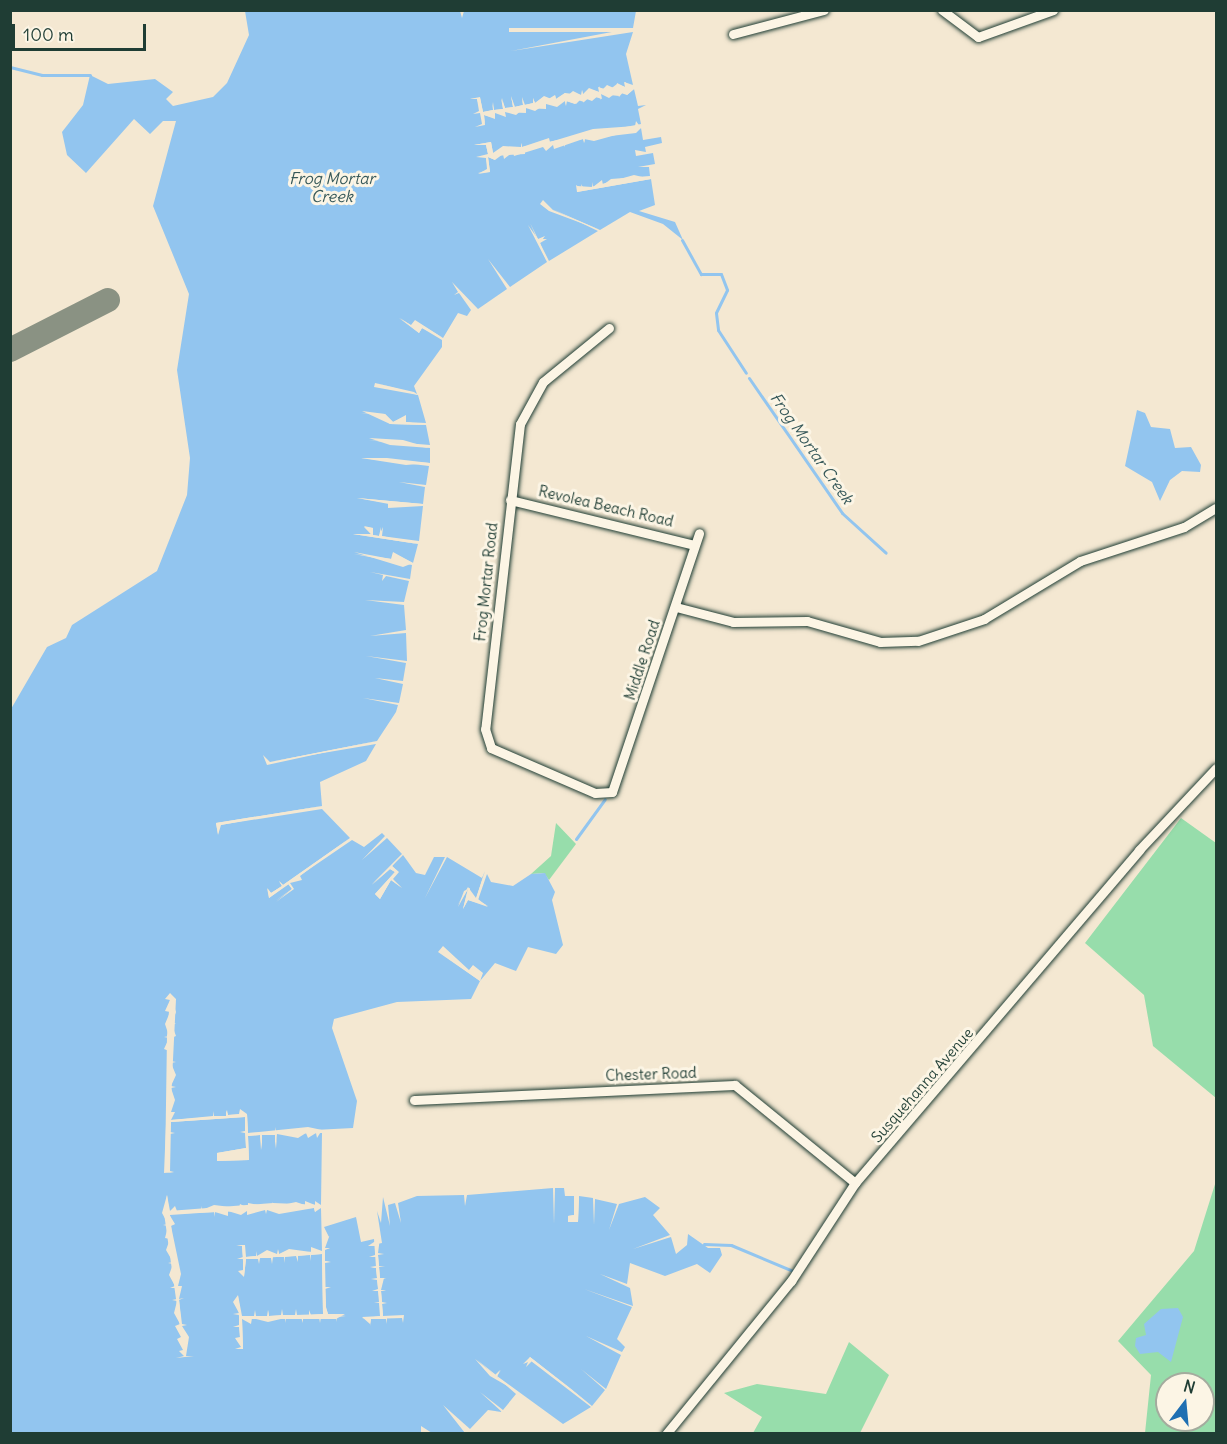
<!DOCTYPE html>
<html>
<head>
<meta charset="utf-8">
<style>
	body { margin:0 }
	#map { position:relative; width:1227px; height:1444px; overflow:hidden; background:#f4e8d2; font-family:Delius,sans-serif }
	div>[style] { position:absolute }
	.green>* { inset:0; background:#97ddab }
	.water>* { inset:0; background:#92c5ef }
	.pier>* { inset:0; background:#f4e8d2; transform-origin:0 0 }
	.stream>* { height:3px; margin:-1.5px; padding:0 1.5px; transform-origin:1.5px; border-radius:1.5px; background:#92c5ef }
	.taxiway>* { height:24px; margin:-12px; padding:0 12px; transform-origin:12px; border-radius:12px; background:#8a9283 }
	.roads { filter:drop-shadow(0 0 2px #1f3d34) drop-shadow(0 0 2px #1f3d34) }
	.minor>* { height:9px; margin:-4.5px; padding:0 4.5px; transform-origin:4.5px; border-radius:4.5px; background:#fcf5e5 }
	span { translate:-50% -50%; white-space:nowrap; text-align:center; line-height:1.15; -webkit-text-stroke:6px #fcf5e5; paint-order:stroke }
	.street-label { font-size:15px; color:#1f3d34 }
	.water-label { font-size:16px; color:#365859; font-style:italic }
	.frame { position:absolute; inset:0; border:12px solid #1f3d34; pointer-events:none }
	.north { position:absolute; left:1155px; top:1372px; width:60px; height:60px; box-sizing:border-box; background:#fcf5e5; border:2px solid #a4ab9e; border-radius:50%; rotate:16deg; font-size:16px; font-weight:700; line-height:24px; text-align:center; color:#1f3d34 }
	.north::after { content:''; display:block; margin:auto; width:21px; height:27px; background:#1f6fb2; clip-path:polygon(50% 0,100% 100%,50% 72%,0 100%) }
	.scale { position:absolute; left:12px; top:24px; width:134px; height:27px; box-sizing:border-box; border:3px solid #1f3d34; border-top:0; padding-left:8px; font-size:18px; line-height:21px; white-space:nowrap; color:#1f3d34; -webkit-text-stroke:4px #fcf5e5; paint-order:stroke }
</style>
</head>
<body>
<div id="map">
	<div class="green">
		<div style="clip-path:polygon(1181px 818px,1216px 843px,1216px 1098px,1153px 1046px,1144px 995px,1085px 943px)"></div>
		<div style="clip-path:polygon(556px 823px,576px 844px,549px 880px,544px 873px,531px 874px,551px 856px)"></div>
		<div style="clip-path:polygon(evenodd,1216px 1181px,1216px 1433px,1145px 1433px,1151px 1375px,1118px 1341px,1194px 1251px,1216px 1181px,1167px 1384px,1203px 1384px,1203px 1420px,1167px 1420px,1167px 1384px)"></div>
		<div style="clip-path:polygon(849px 1342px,889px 1375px,860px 1433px,753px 1433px,762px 1417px,724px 1393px,757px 1384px,826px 1394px)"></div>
	</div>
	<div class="water">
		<div style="clip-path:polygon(245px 11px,460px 11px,462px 18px,464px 11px,636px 11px,633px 28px,511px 51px,633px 32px,626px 54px,633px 85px,624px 82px,625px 87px,617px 84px,609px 90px,607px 85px,608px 90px,598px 87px,599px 92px,589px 89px,583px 95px,582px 90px,582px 95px,565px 93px,556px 99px,555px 95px,545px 101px,544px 97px,535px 103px,533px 98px,534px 103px,524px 105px,522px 98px,523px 105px,514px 107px,511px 96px,513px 107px,505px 108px,502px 98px,503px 109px,494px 110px,492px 102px,493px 110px,483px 112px,480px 98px,470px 99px,477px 99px,485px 125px,484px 115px,495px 118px,494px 113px,504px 112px,505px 117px,505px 112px,526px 113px,525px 108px,546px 109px,546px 104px,565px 101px,566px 106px,566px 101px,575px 104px,575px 99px,584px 102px,591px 96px,592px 101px,599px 95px,601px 100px,601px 94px,619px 96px,618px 92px,627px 95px,634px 89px,638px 106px,646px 105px,638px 109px,641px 124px,522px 147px,521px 143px,521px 147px,493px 153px,491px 142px,474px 145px,486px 145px,488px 154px,486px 158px,488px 170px,478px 173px,490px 172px,488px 157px,495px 160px,494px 156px,525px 154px,525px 150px,563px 143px,565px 147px,565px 143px,583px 139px,585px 143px,584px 139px,594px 141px,641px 128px,643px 140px,661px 137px,662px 143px,645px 147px,646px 152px,635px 150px,636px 156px,653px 153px,655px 164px,638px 167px,649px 167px,650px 176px,611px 179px,603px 185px,602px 180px,593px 187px,592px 182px,592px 187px,577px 186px,577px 192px,651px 179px,655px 205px,639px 211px,675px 222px,683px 240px,663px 224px,630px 212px,600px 230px,552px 209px,598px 231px,549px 261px,540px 243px,545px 236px,538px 239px,528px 225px,547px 262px,510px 287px,488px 259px,507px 289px,478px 309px,452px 282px,458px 292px,454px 295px,459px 293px,471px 310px,467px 316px,458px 313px,443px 338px,415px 321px,412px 326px,400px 318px,419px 333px,422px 328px,442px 340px,442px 347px,414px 386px,417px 394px,376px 383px,418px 395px,426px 423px,406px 422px,406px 416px,393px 422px,385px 414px,361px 413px,380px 415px,390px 424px,426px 425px,430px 445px,369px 440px,430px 448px,430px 463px,361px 458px,429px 466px,426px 485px,399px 482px,425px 487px,423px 504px,357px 498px,389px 504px,388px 508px,423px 506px,419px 541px,381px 536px,381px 527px,379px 536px,372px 535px,373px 528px,364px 527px,371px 534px,353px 534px,418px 544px,413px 563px,393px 553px,392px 559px,354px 554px,412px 565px,410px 579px,370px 572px,383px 575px,382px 581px,386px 576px,409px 581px,404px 602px,365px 600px,404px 605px,406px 630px,370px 636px,406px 633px,407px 661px,366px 656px,406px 663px,403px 681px,375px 678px,403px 684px,399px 703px,363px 698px,398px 705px,396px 712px,377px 741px,270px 762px,376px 744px,366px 761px,320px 782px,322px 806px,216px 823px,218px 834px,220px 825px,322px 809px,350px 838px,283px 885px,279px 881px,282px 886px,271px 893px,268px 889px,269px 898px,289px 884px,292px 889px,275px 901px,293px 889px,289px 883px,352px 840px,364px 847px,382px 833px,385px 836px,362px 860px,387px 838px,402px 854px,372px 884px,390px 869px,395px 872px,375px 894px,380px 899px,391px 880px,402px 888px,392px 879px,398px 872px,392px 866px,403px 855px,416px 873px,425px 875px,434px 857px,445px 857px,425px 898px,447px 857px,482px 878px,485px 871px,476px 899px,470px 896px,470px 888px,464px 891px,458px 907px,468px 889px,463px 909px,468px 900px,488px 906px,478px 900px,487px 874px,491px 882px,513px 886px,531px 874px,545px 873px,555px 892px,552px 900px,563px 945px,556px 954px,528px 947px,516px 971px,495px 963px,480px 981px,482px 973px,473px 966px,469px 971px,439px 952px,480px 981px,471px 999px,397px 1002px,334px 1019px,332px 1028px,357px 1101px,353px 1128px,276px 1132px,275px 1127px,275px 1132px,248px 1133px,247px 1114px,228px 1115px,227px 1110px,226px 1116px,170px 1120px,176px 999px,170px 999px,167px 1036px,165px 1172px,174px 1173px,170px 1172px,171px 1122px,245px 1117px,246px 1148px,217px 1153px,217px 1161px,249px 1160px,248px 1136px,260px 1135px,262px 1150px,262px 1135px,275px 1135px,277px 1148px,276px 1134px,322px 1133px,321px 1205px,273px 1203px,169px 1211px,167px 1195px,164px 1213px,184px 1356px,178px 1288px,182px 1287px,178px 1287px,171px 1225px,175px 1224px,169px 1214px,314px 1208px,315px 1212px,321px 1208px,322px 1251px,279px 1254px,278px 1250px,278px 1254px,245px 1257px,245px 1245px,236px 1246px,242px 1246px,244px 1276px,246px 1259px,322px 1254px,323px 1314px,269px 1316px,268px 1310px,268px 1316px,241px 1316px,238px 1296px,240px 1338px,236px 1339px,243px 1348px,242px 1319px,336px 1319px,345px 1314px,328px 1314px,326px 1308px,325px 1262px,330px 1261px,325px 1261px,325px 1249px,330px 1248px,325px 1248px,329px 1237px,324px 1227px,356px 1217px,361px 1242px,374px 1239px,376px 1267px,371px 1268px,376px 1268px,381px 1316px,362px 1317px,370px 1324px,371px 1319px,402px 1318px,383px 1316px,381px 1291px,386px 1290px,381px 1290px,384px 1278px,380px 1278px,377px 1244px,382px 1243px,377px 1211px,381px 1223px,383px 1197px,390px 1226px,388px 1205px,395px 1203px,401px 1223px,398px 1203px,417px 1196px,464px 1195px,465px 1206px,467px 1195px,553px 1188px,554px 1224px,555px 1188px,564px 1188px,565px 1196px,574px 1196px,574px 1215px,568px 1216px,568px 1222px,578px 1222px,579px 1196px,593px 1198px,594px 1225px,595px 1199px,617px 1204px,609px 1230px,619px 1204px,645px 1197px,660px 1208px,653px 1215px,670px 1235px,633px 1249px,671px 1237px,676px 1254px,687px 1245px,688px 1234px,708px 1248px,720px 1248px,722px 1255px,710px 1273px,697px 1264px,665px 1276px,630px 1263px,627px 1284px,600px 1274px,630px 1288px,633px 1306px,584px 1289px,632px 1307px,617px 1339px,625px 1347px,622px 1352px,586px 1336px,621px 1355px,606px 1389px,581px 1369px,605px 1390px,592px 1406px,530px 1357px,523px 1364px,531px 1361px,591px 1407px,563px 1424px,497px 1376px,501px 1370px,496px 1375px,476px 1359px,516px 1394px,503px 1410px,480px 1392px,502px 1412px,488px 1410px,470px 1429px,443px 1405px,465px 1433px,432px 1433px,421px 1426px,421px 1434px,11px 1434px,11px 709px,47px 647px,66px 638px,72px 625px,157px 571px,187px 495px,190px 458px,177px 370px,189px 294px,153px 206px,176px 121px,163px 121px,150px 134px,134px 119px,86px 173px,67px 155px,62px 132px,83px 105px,90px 75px,108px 84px,155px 79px,173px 92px,166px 99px,173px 106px,213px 97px,227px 83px,249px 35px)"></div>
		<div style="clip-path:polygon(1137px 410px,1145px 413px,1151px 427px,1170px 429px,1175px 448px,1191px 447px,1201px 465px,1200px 472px,1182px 471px,1170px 480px,1160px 501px,1152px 482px,1125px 466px)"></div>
		<div style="clip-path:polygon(1161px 1309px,1178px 1308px,1183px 1317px,1171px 1362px,1158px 1352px,1140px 1354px,1135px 1346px,1136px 1338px,1146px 1335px,1144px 1324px)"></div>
	</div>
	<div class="pier">
		<div style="left:633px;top:28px;width:4px;height:124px;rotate:90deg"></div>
		<div style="clip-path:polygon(625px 82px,634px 89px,627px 95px,625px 90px,619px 97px,617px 92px,609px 98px,601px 94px,602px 99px,592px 96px,592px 101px,584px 98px,584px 103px,582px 98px,576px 104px,567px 101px,566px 106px,565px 101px,557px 107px,546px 104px,546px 109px,544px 105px,535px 111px,526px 108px,526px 113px,523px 109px,516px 115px,505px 112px,506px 117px,495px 113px,495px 119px,484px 115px,485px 125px,475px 127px,482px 124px,480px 113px,473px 114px,479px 111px,477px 99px,470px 99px,480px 97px,483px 112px,493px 110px,493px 102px,494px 110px,503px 109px,501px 98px,505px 108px,513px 107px,511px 96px,515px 107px,523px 105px,522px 97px,525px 105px,533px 103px,533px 98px,535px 103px,544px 96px,554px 100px,555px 95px,556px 99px,565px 93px,566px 97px,573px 91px,581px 95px,582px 90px,583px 94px,589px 88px,599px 92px,599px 86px,601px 91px,607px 85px,616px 89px,617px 83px,625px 87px)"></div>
		<div style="clip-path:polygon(636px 121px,641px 128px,636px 133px,585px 139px,584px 143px,583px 139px,554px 149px,553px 145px,546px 151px,543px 147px,514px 156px,513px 152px,504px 159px,503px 154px,495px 160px,488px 157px,490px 172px,478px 174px,487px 169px,486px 158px,476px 157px,488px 154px,486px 145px,474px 145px,491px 142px,493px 153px,503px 146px,521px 147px,521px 143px,522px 147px,549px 138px,550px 142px,593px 129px,635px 126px)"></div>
		<div style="clip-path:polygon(634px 175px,651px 179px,577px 192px,576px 185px,582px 189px,581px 184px,584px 189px)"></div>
		<div style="clip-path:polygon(543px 200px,553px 210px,600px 230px,549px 211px,540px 204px)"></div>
		<div style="clip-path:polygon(530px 223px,538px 239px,547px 239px,540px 243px,547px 262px)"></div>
		<div style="clip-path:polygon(399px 318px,411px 325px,415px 320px,443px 338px,422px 328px,419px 333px)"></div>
		<div style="clip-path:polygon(375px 383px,414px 392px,418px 395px,374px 387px)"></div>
		<div style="clip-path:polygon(362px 411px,385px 414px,393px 422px,406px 415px,406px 422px,426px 425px,390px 424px)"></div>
		<div style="clip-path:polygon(369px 438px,403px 440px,430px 448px,390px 445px)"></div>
		<div style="clip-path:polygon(361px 458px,387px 458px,430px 463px,406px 465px)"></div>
		<div style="clip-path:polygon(357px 498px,423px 504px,423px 506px,394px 504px,388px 508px,388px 503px)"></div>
		<div style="clip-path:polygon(364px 526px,373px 528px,373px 535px,379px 536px,383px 527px,382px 536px,418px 544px,353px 534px,371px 534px)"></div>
		<div style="clip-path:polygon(354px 552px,391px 559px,393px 552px,413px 563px,403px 567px)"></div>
		<div style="clip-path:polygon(377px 741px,267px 765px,263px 755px,270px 762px)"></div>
		<div style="clip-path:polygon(322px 806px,221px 825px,218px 835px,216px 823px)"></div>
		<div style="clip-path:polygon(350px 838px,300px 876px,302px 880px,290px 883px,294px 889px,276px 902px,292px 889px,288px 884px,269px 898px,267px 888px,271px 893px,282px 886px,279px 881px,283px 885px)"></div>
		<div style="clip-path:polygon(402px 854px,392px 866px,399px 872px,393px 879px,402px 888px,391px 880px,380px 899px,375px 894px,395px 872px,390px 869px,372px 885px)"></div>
		<div style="clip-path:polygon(485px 871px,478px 899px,488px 907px,468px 900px,463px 909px,468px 889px,457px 906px,468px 887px,476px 898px)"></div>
		<div style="clip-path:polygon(443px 946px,469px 970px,473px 965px,483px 973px,480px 981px,438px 952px)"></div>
		<div style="clip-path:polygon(170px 993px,176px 999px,172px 1000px,176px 1012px,172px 1023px,176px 1023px,172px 1025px,176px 1036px,171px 1038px,171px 1061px,176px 1062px,171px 1063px,176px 1075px,171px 1086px,176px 1087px,171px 1088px,175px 1100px,171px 1112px,175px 1112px,171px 1120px,213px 1116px,213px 1111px,214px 1116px,226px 1116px,226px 1110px,228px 1115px,239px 1114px,240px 1109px,247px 1114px,248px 1133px,308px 1127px,322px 1130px,317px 1138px,316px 1133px,308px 1138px,306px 1133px,298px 1138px,277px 1134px,275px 1149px,275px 1135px,262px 1135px,261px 1150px,260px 1135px,248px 1136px,249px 1160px,217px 1161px,217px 1153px,246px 1148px,245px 1133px,240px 1132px,245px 1131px,245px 1117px,171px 1122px,170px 1132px,175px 1133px,170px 1134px,170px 1171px,174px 1172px,164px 1173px,169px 1051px,164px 1049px,169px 1038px,164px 1037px,169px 1036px,165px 1024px,170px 1012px,165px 1011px,170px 1000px,165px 999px)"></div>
		<div style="clip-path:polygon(167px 1195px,170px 1211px,175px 1206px,177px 1211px,201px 1210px,202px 1206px,202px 1210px,214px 1205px,239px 1208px,240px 1204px,248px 1208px,248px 1203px,271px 1207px,273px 1202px,273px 1207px,296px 1202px,305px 1205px,305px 1201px,315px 1205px,315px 1201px,321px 1205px,315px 1212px,314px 1208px,279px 1214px,267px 1210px,266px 1214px,265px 1210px,247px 1215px,247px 1211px,241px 1215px,228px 1211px,228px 1216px,215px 1212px,215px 1217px,214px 1212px,170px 1215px,171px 1224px,175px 1224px,171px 1226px,181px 1274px,178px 1286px,182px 1286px,179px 1299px,184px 1298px,179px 1300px,182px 1324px,187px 1325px,182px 1326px,189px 1337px,186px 1356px,194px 1356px,176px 1358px,184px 1356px,179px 1351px,183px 1350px,177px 1339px,181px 1337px,175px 1326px,180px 1324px,174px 1313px,177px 1301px,172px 1300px,177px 1299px,175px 1288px,170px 1288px,175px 1286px,169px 1275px,173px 1264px,168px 1263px,173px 1262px,166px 1250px,170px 1239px,165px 1238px,168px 1226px,163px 1225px,168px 1224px,162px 1213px)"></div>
		<div style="clip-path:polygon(574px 1196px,579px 1196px,578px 1222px,568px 1222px,568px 1216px,574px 1215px)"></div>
		<div style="clip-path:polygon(324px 1227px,325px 1236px,330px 1236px,325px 1237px,325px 1248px,330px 1248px,325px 1250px,325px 1261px,331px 1262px,325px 1263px,325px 1287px,331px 1287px,325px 1289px,326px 1307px,328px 1314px,346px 1316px,337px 1317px,337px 1322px,336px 1317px,321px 1317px,320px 1323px,319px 1317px,303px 1317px,303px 1323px,301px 1317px,286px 1318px,286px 1323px,285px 1318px,268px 1322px,252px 1318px,251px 1324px,242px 1319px,243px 1349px,235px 1349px,241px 1347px,235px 1338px,240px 1337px,239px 1327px,233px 1327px,239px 1325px,239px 1315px,233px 1314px,239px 1313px,233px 1302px,238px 1295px,242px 1316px,254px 1316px,255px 1310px,256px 1316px,267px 1316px,268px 1310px,269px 1316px,281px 1315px,282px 1309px,283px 1315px,295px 1315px,296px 1309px,297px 1315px,309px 1315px,309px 1310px,311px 1315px,323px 1314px,322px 1254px,311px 1255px,311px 1261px,310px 1255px,298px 1256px,298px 1262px,296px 1256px,285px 1257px,285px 1263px,284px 1257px,273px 1257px,272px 1264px,271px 1258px,260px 1258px,259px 1264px,258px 1259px,246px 1259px,244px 1277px,238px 1271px,243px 1270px,243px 1259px,237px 1259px,243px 1257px,242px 1246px,237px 1245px,245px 1245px,246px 1257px,256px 1256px,256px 1251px,257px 1256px,267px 1250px,277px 1254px,278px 1249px,279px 1254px,289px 1249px,311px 1252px,311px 1247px,322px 1251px)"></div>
		<div style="clip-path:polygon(380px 1238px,378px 1253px,384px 1254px,378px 1255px,379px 1266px,385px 1266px,379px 1267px,380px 1278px,386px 1278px,380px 1280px,381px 1290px,386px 1291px,381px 1291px,382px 1302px,387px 1303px,382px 1304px,383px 1316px,404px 1315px,403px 1323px,402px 1318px,387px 1318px,387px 1324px,386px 1319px,371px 1319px,371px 1326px,370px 1319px,362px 1319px,380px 1316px,379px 1303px,374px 1302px,379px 1302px,378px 1291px,372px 1291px,378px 1289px,377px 1280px,371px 1279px,377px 1278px,376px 1268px,370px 1267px,376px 1266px,376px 1257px,369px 1257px,375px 1255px,375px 1246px,368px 1246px)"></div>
		<div style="clip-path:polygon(530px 1357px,570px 1388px,592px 1406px,532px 1361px,526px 1367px)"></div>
		<div style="clip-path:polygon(475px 1359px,495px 1375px,500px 1370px,497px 1377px,518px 1392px,490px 1376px)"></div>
	</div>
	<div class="stream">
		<div style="left:10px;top:67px;width:33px;rotate:14deg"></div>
		<div style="left:42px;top:75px;width:48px"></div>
		<div style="left:682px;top:240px;width:39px;rotate:61deg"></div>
		<div style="left:701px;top:274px;width:20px"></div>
		<div style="left:721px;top:274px;width:17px;rotate:69deg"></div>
		<div style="left:727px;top:290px;width:25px;rotate:116deg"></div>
		<div style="left:716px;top:313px;width:17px;rotate:83deg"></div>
		<div style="left:718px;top:330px;width:51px;rotate:56.9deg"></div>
		<div style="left:749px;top:378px;width:164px;rotate:55.4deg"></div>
		<div style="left:842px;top:513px;width:59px;rotate:42.3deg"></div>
		<div style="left:576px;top:839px;width:49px;rotate:-54.1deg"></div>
		<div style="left:704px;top:1244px;width:27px;rotate:2deg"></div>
		<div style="left:731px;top:1245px;width:67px;rotate:22.8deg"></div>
	</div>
	<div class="taxiway">
		<div style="left:10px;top:350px;width:110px;rotate:-27deg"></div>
	</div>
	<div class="roads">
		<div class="minor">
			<div style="left:942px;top:10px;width:45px;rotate:36.9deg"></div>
			<div style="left:978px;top:37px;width:80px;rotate:-19.8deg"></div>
			<div style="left:733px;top:34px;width:94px;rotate:-14.8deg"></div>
			<div style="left:609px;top:328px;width:85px;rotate:140.7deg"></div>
			<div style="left:543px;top:382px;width:48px;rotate:118.7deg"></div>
			<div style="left:520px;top:424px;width:307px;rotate:96.5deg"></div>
			<div style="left:485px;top:729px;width:20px;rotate:72deg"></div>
			<div style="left:491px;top:748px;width:113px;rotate:23.4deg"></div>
			<div style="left:595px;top:793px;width:17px;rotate:-3deg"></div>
			<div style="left:612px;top:792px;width:273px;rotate:-71.4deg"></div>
			<div style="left:510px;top:500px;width:189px;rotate:13.7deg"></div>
			<div style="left:676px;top:607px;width:59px;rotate:14.7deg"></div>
			<div style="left:733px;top:622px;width:74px;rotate:-0.8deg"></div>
			<div style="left:807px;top:621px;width:76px;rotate:16deg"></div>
			<div style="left:880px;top:642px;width:38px;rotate:-2deg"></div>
			<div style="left:918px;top:641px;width:70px;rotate:-18.4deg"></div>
			<div style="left:984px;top:619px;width:112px;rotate:-31.1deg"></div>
			<div style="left:1080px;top:561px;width:109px;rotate:-18.1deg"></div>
			<div style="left:1184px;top:527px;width:37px;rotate:-31deg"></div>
			<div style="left:414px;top:1100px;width:321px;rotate:-2.7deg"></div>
			<div style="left:735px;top:1085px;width:155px;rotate:39.2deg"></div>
			<div style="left:666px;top:1434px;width:198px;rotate:-50.8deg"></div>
			<div style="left:791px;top:1281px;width:117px;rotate:-56.9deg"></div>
			<div style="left:855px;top:1183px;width:438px;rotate:-49.5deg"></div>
			<div style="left:1139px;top:850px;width:112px;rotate:-46.8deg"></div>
		</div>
	</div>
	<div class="street-label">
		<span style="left:606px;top:506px;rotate:13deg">Revolea Beach Road</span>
		<span style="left:486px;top:582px;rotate:-84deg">Frog Mortar Road</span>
		<span style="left:642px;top:660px;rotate:-72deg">Middle Road</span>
		<span style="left:651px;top:1074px;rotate:-2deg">Chester Road</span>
		<span style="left:922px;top:1085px;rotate:-49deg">Susquehanna Avenue</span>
	</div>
	<div class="water-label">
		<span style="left:332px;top:187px">Frog Mortar<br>Creek</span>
		<span style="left:812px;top:448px;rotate:55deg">Frog Mortar Creek</span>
	</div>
	<div class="frame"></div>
	<div class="north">N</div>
	<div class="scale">100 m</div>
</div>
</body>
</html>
